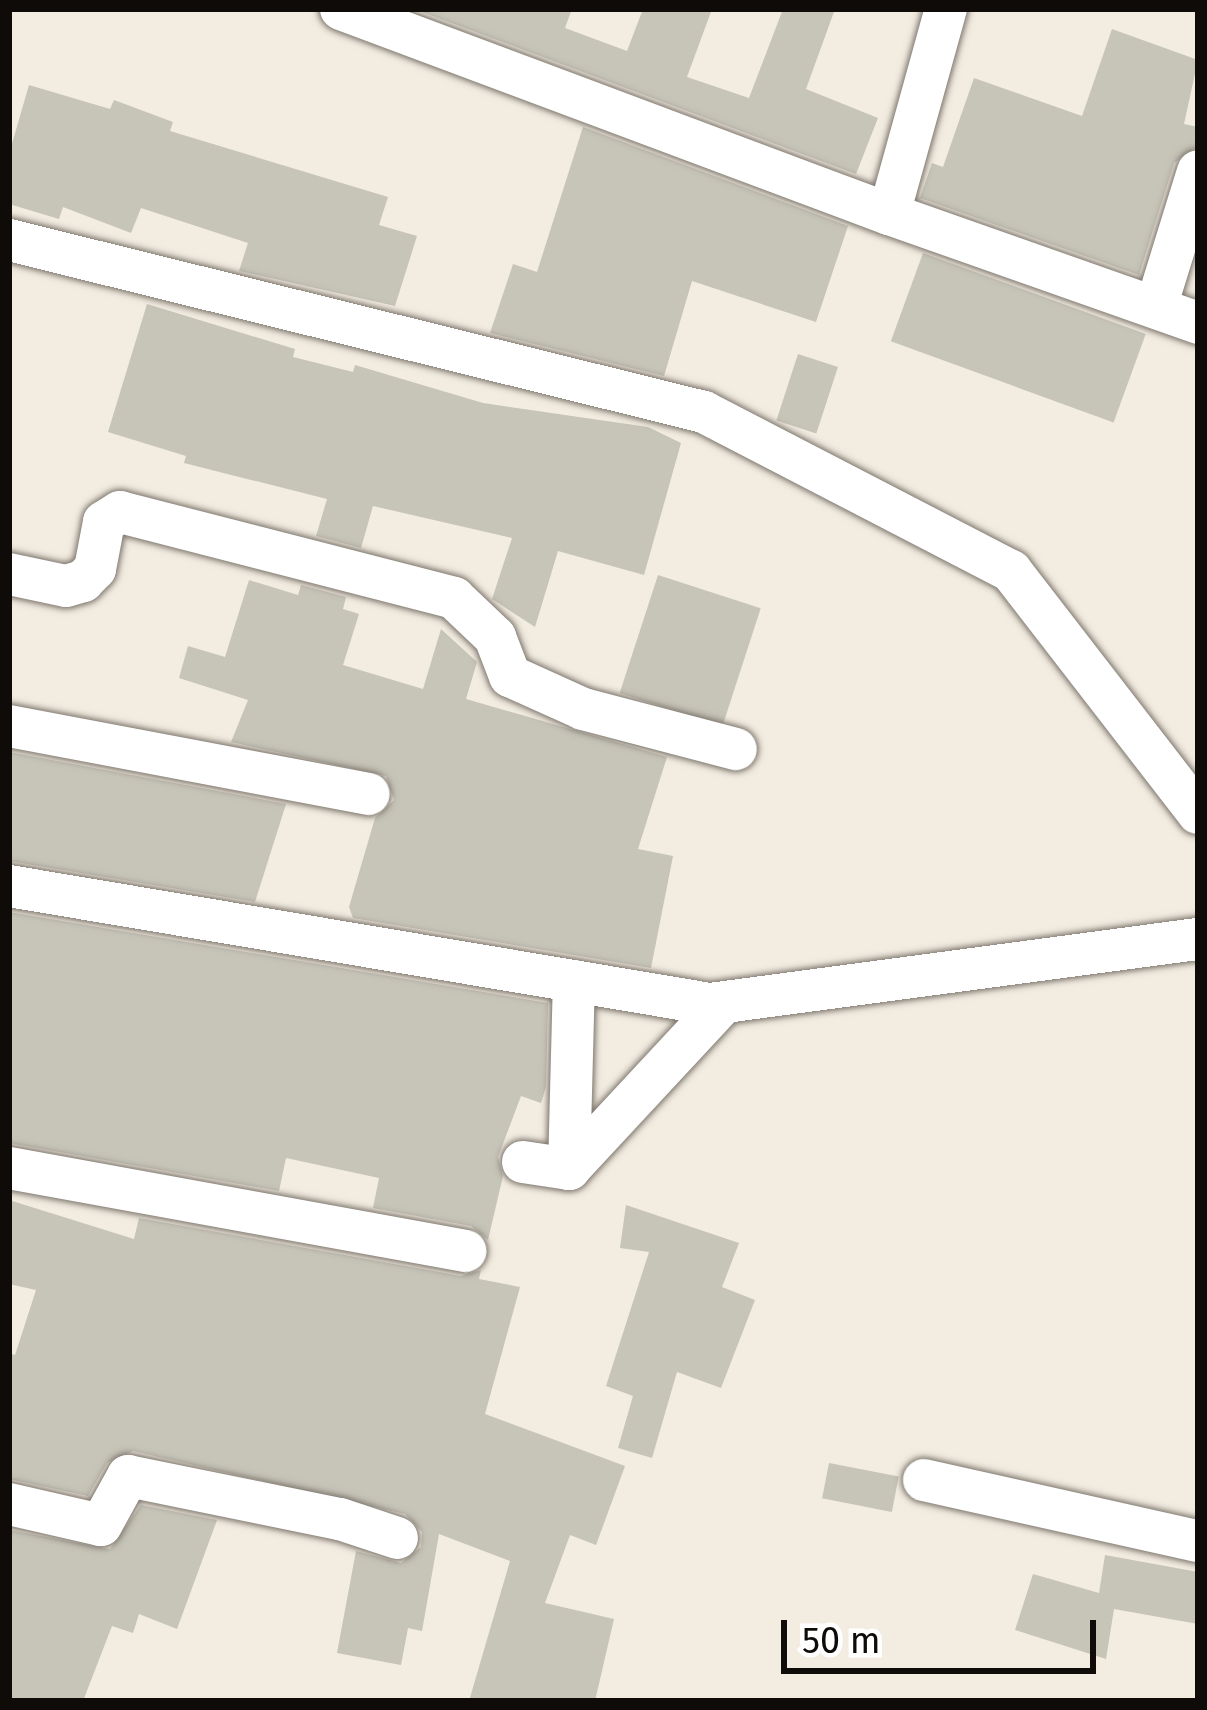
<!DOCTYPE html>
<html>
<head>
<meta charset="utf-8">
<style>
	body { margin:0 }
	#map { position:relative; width:1207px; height:1710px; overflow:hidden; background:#f3ece1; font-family:"Fira Sans",sans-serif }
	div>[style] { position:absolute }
	.building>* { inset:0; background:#c7c4b8; transform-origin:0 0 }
	.roads { filter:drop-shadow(0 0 3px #7e776e) drop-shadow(0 0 3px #7e776e) }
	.minor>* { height:42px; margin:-21px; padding:0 21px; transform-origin:21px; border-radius:21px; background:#fff }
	span { translate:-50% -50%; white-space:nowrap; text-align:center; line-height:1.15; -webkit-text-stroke:12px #fff; paint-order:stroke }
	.frame { position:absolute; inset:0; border:12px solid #0e0b08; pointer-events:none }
	.scale { position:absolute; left:781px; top:1620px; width:315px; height:54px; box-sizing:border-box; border:6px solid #0e0b08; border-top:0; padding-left:15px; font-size:36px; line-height:42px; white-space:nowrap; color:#0e0b08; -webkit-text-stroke:9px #fff; paint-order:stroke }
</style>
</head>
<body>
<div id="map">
	<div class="building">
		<div style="clip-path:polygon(414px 9px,572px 9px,565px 28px,627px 51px,643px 9px,712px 9px,687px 77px,749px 98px,783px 9px,835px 9px,806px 89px,878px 118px,856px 174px)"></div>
		<div style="clip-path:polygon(1112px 29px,1198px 60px,1184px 124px,1198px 127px,1198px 146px,1174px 163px,1139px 275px,920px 198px,932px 163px,943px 167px,974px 78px,1082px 116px)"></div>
		<div style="clip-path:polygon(29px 85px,110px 109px,114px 100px,173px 122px,170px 131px,388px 197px,379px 225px,417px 236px,395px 306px,239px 271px,248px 243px,141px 208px,131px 233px,63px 207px,59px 219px,9px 204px,9px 154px)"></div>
		<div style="clip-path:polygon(583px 127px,848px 226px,816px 322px,692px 281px,664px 376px,490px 333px,513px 264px,537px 272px)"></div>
		<div style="left:923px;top:253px;width:237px;height:94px;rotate:20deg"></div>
		<div style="clip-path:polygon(147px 304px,295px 349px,293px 357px,353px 372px,355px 365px,483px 403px,648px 427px,681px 443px,644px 575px,558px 551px,535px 627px,492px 599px,512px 538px,373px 506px,361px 548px,316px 536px,327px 499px,184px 463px,186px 456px,108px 432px)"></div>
		<div style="left:798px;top:354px;width:42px;height:70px;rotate:18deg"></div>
		<div style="left:658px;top:575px;width:108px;height:124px;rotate:18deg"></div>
		<div style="clip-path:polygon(249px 580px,298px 595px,301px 585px,346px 597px,343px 609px,359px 614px,343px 665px,423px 689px,441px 629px,477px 662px,466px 699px,667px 757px,638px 849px,673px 856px,651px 968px,353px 918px,349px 907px,375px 818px,394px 800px,386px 776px,231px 742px,248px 700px,179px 678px,188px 646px,225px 657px)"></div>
		<div style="clip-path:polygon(9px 752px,286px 804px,255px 902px,9px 861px)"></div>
		<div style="clip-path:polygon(9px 912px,548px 1003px,546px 1087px,541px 1103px,521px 1096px,498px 1157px,503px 1176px,488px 1240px,471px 1226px,373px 1208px,379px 1178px,286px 1158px,279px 1191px,9px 1143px)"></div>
		<div style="clip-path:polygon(9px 1200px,134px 1239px,139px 1218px,461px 1276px,481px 1270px,479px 1279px,520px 1287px,485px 1414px,625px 1466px,596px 1545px,570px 1535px,545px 1603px,614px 1619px,595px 1701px,469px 1701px,510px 1561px,439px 1534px,422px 1631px,408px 1628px,401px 1665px,337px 1653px,356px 1551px,401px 1563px,421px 1547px,422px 1532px,405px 1514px,133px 1451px,107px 1463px,88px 1496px,9px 1479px,9px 1353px,15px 1355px,36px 1290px,9px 1284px)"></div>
		<div style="clip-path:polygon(626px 1205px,739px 1243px,722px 1287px,755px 1300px,721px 1388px,677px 1372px,652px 1458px,618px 1448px,633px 1396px,606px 1386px,649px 1252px,620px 1248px)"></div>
		<div style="left:829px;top:1463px;width:71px;height:36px;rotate:11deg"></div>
		<div style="clip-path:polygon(141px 1505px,217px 1520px,177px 1629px,139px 1614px,133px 1633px,112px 1626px,83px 1701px,9px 1701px,9px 1530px,110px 1549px)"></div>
		<div style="clip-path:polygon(1105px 1555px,1198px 1572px,1198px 1624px,1114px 1609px,1106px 1659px,1015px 1630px,1033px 1574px,1099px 1593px)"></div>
	</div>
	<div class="roads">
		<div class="minor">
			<div style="left:341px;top:9px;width:585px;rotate:20.51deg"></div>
			<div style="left:889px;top:214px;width:213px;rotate:-74.5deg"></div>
			<div style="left:889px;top:214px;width:328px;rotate:19.4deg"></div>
			<div style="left:9px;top:240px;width:716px;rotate:13.9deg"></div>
			<div style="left:704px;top:412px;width:346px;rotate:27.4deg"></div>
			<div style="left:1011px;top:571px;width:306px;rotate:52.3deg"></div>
			<div style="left:1156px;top:307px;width:142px;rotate:-72.8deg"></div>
			<div style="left:9px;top:574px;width:58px;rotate:11.9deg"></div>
			<div style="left:66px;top:586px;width:18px;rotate:-16deg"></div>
			<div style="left:83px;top:581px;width:17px;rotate:-45deg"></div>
			<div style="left:95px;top:569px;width:48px;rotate:-79.2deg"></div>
			<div style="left:104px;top:522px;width:19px;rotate:-32deg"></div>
			<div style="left:120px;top:512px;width:345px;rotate:14.4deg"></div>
			<div style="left:454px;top:598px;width:57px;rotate:43.6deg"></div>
			<div style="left:495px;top:637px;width:42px;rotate:69deg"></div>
			<div style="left:510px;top:676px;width:80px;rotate:24.3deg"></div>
			<div style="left:583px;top:709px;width:158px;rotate:14.7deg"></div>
			<div style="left:9px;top:726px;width:366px;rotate:10.7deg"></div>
			<div style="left:9px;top:886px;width:711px;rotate:9.56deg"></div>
			<div style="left:710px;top:1004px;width:492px;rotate:-7.6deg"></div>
			<div style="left:523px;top:1162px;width:47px;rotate:8.7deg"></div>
			<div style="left:569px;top:1169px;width:226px;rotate:-47.1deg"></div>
			<div style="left:9px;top:1168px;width:464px;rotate:10.3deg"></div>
			<div style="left:569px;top:1169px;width:188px;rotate:-88.5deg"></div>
			<div style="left:924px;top:1480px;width:281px;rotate:12.6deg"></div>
			<div style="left:9px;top:1504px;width:94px;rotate:12.9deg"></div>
			<div style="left:101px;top:1525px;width:56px;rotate:-61.1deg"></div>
			<div style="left:128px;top:1476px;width:216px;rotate:11.5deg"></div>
			<div style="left:340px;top:1519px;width:60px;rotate:18.4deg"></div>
		</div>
	</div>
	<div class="frame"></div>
	<div class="scale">50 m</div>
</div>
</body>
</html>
